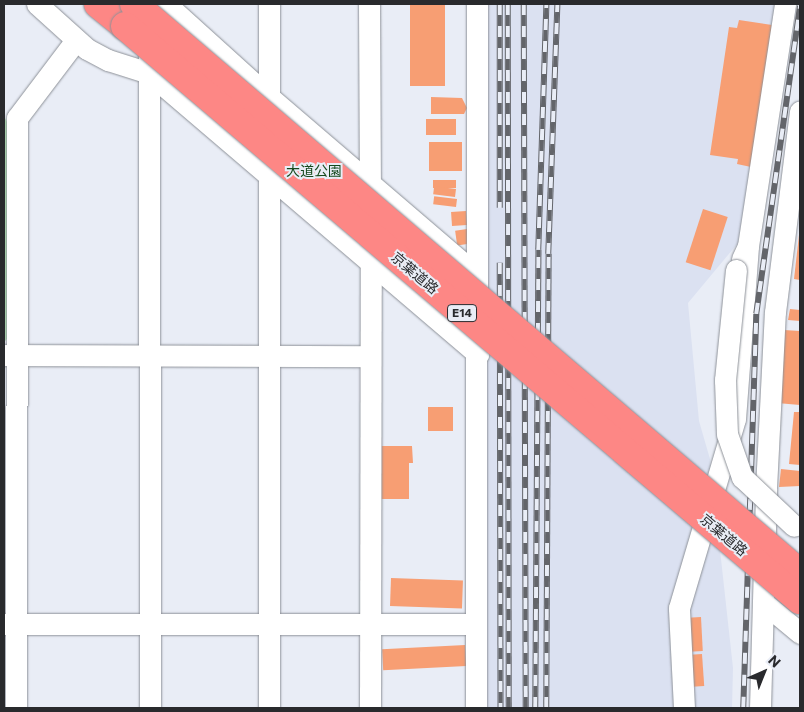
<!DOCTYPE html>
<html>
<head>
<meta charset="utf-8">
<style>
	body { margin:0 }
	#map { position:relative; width:804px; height:712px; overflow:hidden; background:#e9edf6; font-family:Commissioner,"Noto Sans JP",sans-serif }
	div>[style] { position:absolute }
	.built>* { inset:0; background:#dbe1f1 }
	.green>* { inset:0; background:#abdfae }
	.building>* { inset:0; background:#f79e73; transform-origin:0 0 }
	.roads { filter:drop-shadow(0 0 1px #8d9198) drop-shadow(0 0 1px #8d9198) }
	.minor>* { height:21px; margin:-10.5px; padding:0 10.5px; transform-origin:10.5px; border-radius:10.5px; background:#fff }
	.highway>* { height:28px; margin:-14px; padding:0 14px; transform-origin:14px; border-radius:14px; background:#fd8785 }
	.rail>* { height:5.5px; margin-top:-2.75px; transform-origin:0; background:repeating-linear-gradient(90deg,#e9edf6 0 11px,#63656a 0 22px); box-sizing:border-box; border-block:1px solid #63656a }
	.bridges { filter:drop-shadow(0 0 1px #8d9198) drop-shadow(0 0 1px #8d9198) }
	.minor-bridge>* { height:21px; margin:-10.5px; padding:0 10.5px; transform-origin:10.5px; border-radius:10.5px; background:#fff }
	.highway-bridge>* { height:28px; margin:-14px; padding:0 14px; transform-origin:14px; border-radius:14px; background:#fd8785 }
	span { translate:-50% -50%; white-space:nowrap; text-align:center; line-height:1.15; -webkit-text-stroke:4px #e9edf6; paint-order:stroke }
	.shield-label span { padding:1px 4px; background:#e9edf6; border:1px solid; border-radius:4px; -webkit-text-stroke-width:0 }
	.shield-label { font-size:12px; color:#292a2d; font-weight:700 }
	.park-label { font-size:14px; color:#15491d }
	.street-label { font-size:14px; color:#292a2d }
	.frame { position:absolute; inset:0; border:5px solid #292a2d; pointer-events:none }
	.north { position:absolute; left:739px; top:647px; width:50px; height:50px; -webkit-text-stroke:4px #e9edf6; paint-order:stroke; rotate:44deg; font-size:14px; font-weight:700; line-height:20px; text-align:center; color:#292a2d }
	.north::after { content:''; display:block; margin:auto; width:18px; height:22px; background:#292a2d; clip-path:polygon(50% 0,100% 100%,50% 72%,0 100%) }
</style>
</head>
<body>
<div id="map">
	<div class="built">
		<div style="clip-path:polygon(485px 4px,778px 4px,738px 243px,688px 303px,699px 421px,710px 459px,733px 668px,732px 708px,486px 708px)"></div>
	</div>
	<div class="green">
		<div style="clip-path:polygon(4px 116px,9px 126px,10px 336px,4px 342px)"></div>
	</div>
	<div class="building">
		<div style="left:410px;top:4px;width:35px;height:82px"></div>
		<div style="clip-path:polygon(739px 20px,772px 25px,751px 167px,737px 164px,738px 159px,710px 155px,729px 27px,737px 28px)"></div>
		<div style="clip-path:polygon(431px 97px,462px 98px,467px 108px,464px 114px,431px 114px)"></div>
		<div style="left:426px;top:119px;width:30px;height:16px"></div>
		<div style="left:429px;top:142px;width:33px;height:29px"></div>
		<div style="left:433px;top:180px;width:23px;height:8px"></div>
		<div style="left:456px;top:189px;width:8px;height:22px;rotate:97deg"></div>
		<div style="left:457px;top:199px;width:8px;height:23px;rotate:97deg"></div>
		<div style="left:703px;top:209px;width:26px;height:56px;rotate:18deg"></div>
		<div style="left:466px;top:211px;width:14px;height:15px;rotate:86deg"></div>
		<div style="left:467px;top:229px;width:15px;height:12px;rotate:82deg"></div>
		<div style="clip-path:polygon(799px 235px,800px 235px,800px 280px,794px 279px)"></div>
		<div style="clip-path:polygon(790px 309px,800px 310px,800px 321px,788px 320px)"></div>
		<div style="clip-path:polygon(784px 330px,800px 331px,800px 405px,777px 403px)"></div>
		<div style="left:428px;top:407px;width:25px;height:24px"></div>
		<div style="clip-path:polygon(794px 412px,800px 412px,800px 465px,789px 464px)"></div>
		<div style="clip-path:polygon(380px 446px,412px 446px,413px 463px,409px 463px,409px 499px,380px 499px)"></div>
		<div style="clip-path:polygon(781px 469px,800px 471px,800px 486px,779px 487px)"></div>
		<div style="left:391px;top:578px;width:72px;height:28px;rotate:2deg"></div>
		<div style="left:701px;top:617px;width:34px;height:13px;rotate:87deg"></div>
		<div style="left:465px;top:645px;width:21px;height:83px;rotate:87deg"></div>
		<div style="left:702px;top:654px;width:32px;height:12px;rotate:86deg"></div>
	</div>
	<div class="roads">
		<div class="minor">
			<div style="left:37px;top:4px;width:67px;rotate:42deg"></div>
			<div style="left:87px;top:49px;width:24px;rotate:28deg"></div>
			<div style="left:108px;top:60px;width:43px;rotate:17.6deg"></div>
			<div style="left:149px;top:73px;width:433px;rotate:40.5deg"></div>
			<div style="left:166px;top:4px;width:139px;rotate:42.1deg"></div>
			<div style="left:269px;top:97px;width:274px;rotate:40.6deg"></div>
			<div style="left:269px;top:4px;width:93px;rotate:90deg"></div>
			<div style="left:369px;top:4px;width:179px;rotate:89.7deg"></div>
			<div style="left:149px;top:36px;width:672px;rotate:89.91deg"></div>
			<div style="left:269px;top:174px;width:534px;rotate:90deg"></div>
			<div style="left:742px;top:259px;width:14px;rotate:-65deg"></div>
			<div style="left:748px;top:246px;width:245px;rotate:-81.3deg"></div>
			<div style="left:4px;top:355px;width:365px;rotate:0.2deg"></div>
			<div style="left:764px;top:603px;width:47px;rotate:39.8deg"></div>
			<div style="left:4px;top:624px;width:472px"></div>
			<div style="left:16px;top:708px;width:590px;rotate:-89.9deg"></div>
			<div style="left:17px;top:118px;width:98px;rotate:-52.9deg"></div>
			<div style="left:370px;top:708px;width:447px;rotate:-89.9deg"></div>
			<div style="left:476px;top:708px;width:704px;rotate:-89.92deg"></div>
			<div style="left:684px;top:708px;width:100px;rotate:-92.9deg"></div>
			<div style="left:679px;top:608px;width:197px;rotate:-73.5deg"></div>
			<div style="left:735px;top:419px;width:173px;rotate:-85.7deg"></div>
			<div style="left:760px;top:708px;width:220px;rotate:-88.4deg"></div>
			<div style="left:766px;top:488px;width:176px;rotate:-87.1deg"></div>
			<div style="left:775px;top:312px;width:202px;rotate:-82.9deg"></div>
		</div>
		<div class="highway">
			<div style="left:98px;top:4px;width:35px;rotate:39deg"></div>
		</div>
	</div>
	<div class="rail">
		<div style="left:500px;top:4px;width:204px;rotate:90deg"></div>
		<div style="left:508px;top:4px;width:704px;rotate:89.92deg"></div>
		<div style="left:524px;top:4px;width:704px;rotate:89.84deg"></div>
		<div style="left:500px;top:263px;width:445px;rotate:89.9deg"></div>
		<div style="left:535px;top:708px;width:458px;rotate:-89.6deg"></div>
		<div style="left:538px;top:250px;width:246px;rotate:-88.1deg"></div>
		<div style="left:546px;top:708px;width:454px;rotate:-89.7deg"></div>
		<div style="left:548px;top:254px;width:250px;rotate:-87.9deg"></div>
		<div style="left:743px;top:708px;width:394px;rotate:-88.1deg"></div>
		<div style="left:756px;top:314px;width:311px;rotate:-81.9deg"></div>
	</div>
	<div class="bridges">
		<div class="minor-bridge">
			<div style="left:736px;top:270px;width:111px;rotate:95.7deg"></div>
			<div style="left:725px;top:380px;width:54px;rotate:87.9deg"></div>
			<div style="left:727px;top:434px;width:46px;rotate:70.8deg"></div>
			<div style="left:742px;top:477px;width:71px;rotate:43.3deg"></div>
		</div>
		<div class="highway-bridge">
			<div style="left:134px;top:4px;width:876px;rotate:40.51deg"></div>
			<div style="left:125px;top:26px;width:886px;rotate:40.38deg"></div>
		</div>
	</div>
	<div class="shield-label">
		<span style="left:462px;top:313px">E14</span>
	</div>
	<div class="park-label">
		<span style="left:314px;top:171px">大道公園</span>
	</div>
	<div class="street-label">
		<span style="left:415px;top:273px;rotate:40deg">京葉道路</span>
		<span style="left:724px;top:535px;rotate:40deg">京葉道路</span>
	</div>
	<div class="frame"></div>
	<div class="north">N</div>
</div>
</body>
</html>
